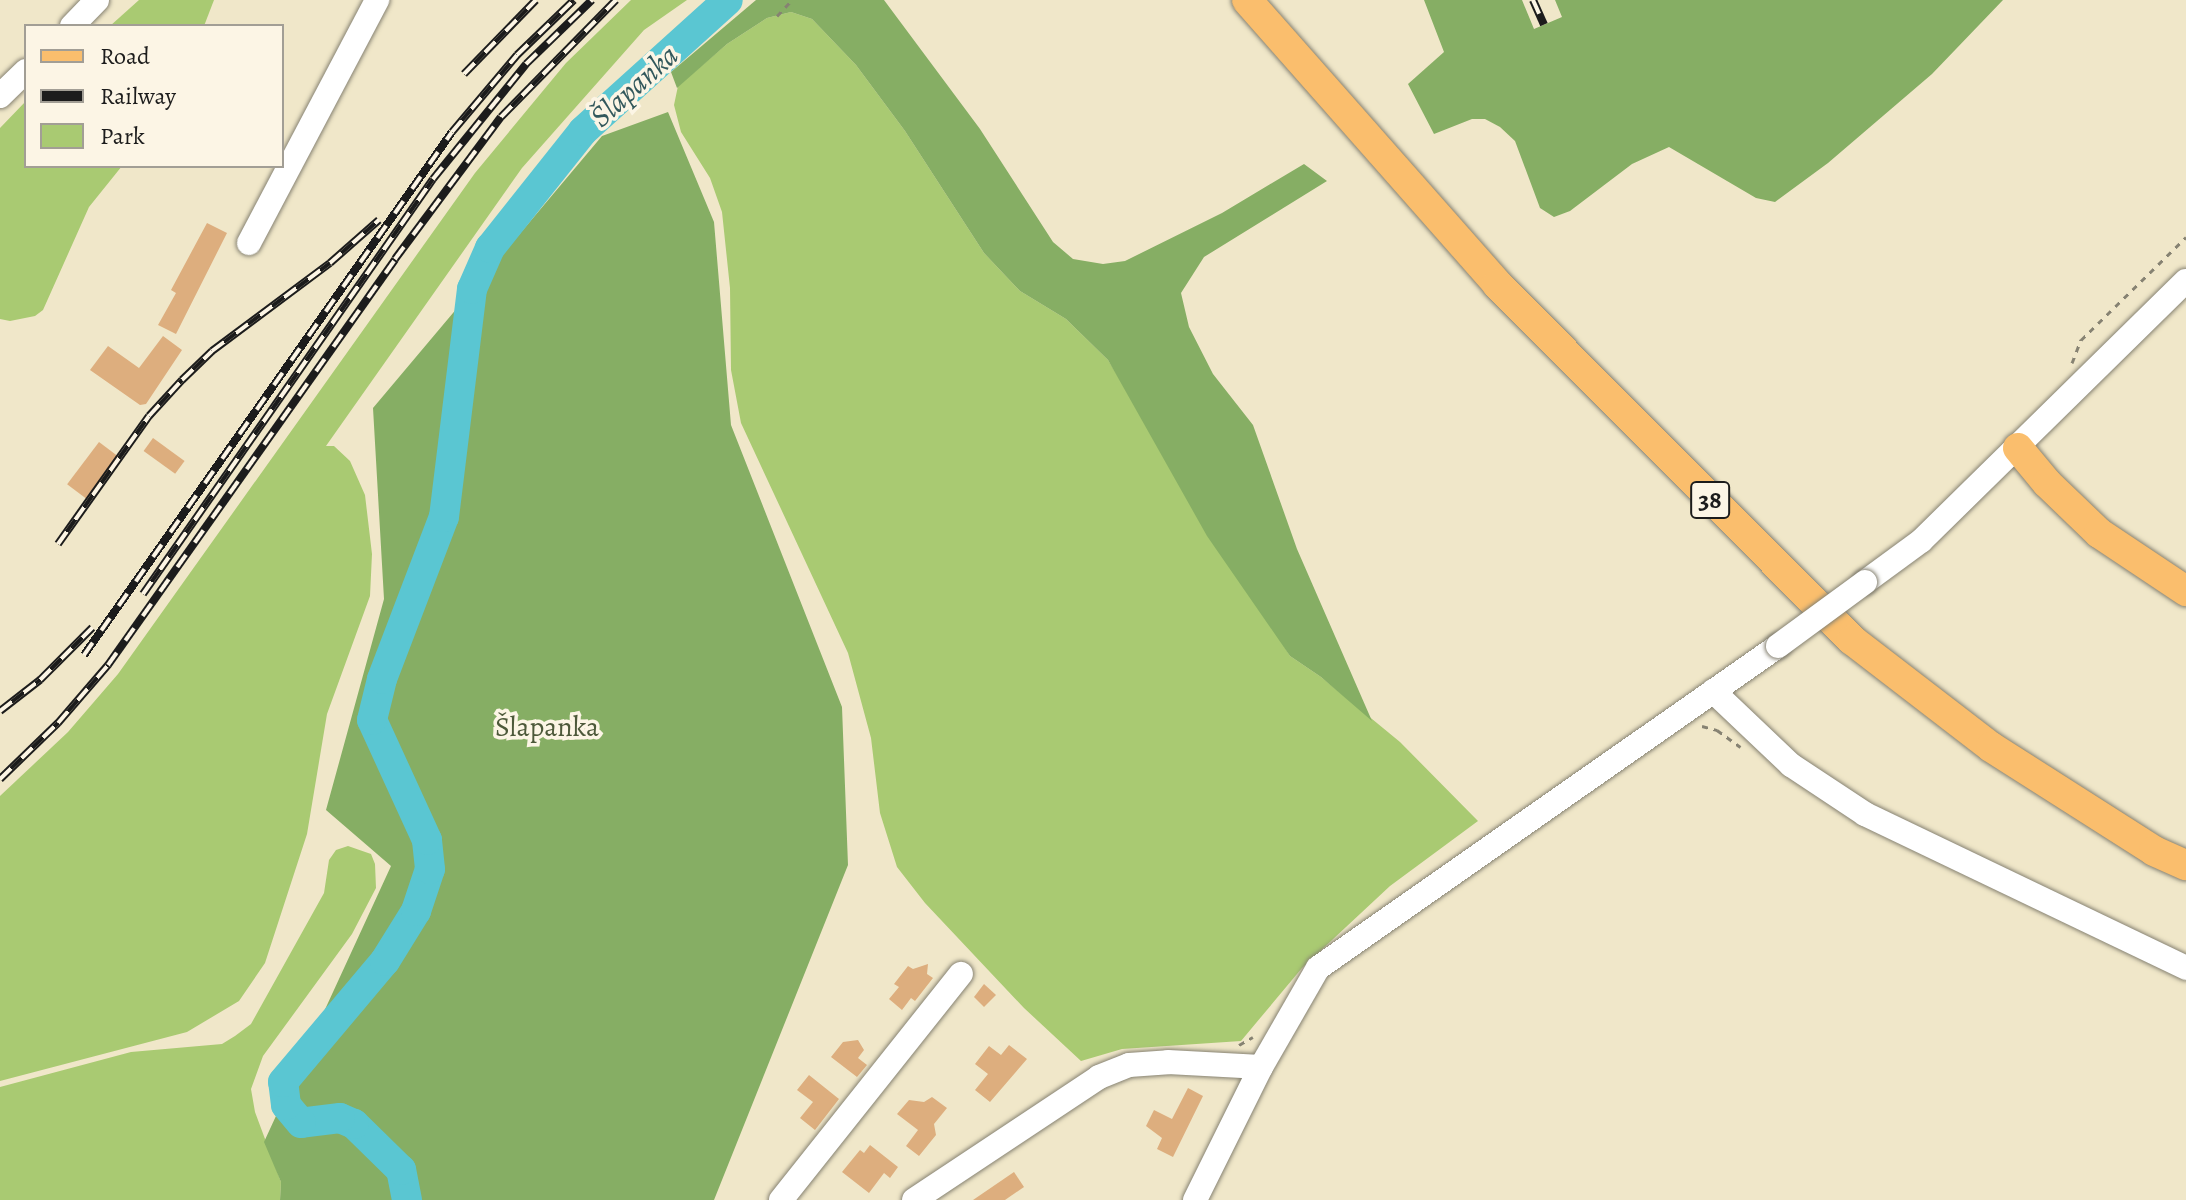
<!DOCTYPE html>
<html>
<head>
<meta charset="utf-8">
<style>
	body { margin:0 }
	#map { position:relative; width:2186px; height:1200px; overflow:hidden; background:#f0e7c9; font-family:Alegreya,serif }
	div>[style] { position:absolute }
	.green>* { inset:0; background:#a9ca72 }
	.forest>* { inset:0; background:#86ae64 }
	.river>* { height:30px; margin:-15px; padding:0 15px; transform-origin:15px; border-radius:15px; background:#5ac6d2 }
	.building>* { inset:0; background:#ddae7e; transform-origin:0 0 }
	.path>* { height:3px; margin-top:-1.5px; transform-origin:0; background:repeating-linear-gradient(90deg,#868272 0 6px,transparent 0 12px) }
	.roads { filter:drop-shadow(0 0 2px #868272) drop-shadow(0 0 2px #868272) }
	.minor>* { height:24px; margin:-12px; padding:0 12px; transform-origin:12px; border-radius:12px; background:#fff }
	.major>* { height:30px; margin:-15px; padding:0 15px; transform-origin:15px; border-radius:15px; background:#fabe6d }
	.rail>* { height:8px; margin-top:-4px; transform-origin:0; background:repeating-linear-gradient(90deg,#fcf5e5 0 15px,#1c1c1c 0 30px); box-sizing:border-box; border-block:2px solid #1c1c1c }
	.bridges { filter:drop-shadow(0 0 2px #868272) drop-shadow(0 0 2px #868272) }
	.minor-bridge>* { height:24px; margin:-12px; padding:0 12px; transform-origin:12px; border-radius:12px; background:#fff }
	span { translate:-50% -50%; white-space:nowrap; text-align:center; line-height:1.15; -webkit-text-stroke:7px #fcf5e5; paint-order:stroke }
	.shield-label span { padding:2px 6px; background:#fcf5e5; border:2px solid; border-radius:6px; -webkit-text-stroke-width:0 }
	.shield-label { font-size:26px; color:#1c1c1c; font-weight:700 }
	.park-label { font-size:28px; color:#4d593a }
	.water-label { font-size:30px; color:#32585c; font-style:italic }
	.legend { position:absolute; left:24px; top:24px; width:260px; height:144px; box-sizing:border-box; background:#fcf5e5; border:2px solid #a29e95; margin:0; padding:10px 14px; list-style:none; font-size:24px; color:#1c1c1c }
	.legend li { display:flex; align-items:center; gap:16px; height:40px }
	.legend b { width:40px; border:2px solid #a29e95 }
</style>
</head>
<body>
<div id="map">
	<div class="green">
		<div style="clip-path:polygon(139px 0,214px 0,204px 26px,110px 26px)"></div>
		<div style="clip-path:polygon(631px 0,687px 0,644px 30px,522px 168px,326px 446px,334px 446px,350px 461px,365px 495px,372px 554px,370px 596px,327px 714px,307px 834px,265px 963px,239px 1001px,187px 1032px,0 1081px,0 796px,68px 732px,118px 674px,475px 173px,566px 63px)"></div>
		<div style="clip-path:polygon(791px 12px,812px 19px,856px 65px,905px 131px,984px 253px,1020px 291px,1066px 319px,1108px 360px,1290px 656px,1321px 677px,1400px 742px,1478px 821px,1390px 886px,1302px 968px,1241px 1041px,1122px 1049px,1081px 1061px,1024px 1008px,925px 903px,897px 867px,880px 813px,871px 738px,848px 653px,741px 423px,731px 370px,730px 288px,722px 212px,710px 178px,681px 132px,674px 105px,678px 86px,727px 44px,767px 18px)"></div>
		<div style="clip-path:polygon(26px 101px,26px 166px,122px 166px,89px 207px,43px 310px,35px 316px,10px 321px,0 319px,0 128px)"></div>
		<div style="clip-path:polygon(348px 846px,371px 854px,375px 864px,376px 888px,352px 934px,263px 1056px,251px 1089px,255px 1112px,281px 1182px,280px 1200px,0 1200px,0 1087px,131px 1052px,222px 1044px,235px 1036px,251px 1024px,324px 893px,329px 860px,336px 850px)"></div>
	</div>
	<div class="forest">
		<div style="clip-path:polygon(756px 0,884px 0,980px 129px,1053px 242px,1073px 259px,1103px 264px,1125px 261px,1222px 213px,1304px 164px,1327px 181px,1204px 257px,1181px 293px,1189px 327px,1213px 374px,1253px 425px,1297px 549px,1372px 721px,1321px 677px,1290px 656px,1207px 536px,1108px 360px,1066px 319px,1020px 291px,984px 253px,905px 131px,856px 65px,812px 19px,791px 12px,767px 18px,727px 44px,677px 88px,671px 72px)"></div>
		<div style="clip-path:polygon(1424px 0,1522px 0,1534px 29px,1562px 17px,1555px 0,2003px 0,1932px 74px,1828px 163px,1775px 202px,1756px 198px,1669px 147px,1632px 164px,1570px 211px,1554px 217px,1540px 208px,1515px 141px,1500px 127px,1485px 119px,1472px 119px,1434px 134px,1408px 84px,1444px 52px)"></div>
		<div style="clip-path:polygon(668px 112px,714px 222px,731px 425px,842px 707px,848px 865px,714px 1200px,280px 1200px,281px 1182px,264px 1142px,391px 866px,326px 810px,384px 599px,373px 408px,602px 136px)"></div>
	</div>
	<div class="river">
		<div style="left:407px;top:1200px;width:31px;rotate:-101deg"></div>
		<div style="left:401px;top:1170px;width:66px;rotate:-135.6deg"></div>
		<div style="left:354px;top:1124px;width:15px;rotate:-157deg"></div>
		<div style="left:340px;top:1118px;width:39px;rotate:173deg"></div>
		<div style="left:301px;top:1123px;width:23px;rotate:-130deg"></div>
		<div style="left:286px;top:1105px;width:23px;rotate:-97deg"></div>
		<div style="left:283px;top:1082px;width:158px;rotate:-49.9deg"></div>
		<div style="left:385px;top:961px;width:59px;rotate:-58.2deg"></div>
		<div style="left:416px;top:911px;width:44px;rotate:-71.6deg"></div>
		<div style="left:430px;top:869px;width:29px;rotate:-96deg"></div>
		<div style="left:427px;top:840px;width:132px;rotate:-114.6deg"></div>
		<div style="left:372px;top:720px;width:42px;rotate:-76.3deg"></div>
		<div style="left:382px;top:679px;width:173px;rotate:-69.1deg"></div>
		<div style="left:444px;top:517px;width:230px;rotate:-83deg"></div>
		<div style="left:472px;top:289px;width:45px;rotate:-66.3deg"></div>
		<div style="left:490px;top:248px;width:149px;rotate:-51.5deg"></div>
		<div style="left:583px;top:131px;width:195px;rotate:-42.1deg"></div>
	</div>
	<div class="building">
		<div style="clip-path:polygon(207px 223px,227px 233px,176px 334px,158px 325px,176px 293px,171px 290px)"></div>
		<div style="clip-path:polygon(163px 336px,182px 350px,146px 404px,140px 405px,90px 370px,108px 346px,139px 368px)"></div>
		<div style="left:153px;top:438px;width:39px;height:16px;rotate:36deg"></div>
		<div style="left:99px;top:442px;width:25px;height:53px;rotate:37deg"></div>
		<div style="clip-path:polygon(928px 964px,927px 974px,933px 978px,915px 1001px,911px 998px,902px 1010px,889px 999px,899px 987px,894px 984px,908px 966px,913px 969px)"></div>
		<div style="clip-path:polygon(984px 984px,996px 995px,984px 1007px,974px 997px)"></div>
		<div style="clip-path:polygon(858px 1040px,864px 1050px,858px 1058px,867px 1065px,857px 1077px,831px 1057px,843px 1042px)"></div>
		<div style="clip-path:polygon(1009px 1045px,1027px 1059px,990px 1102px,975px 1090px,988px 1074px,975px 1064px,989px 1046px,1001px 1055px)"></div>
		<div style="clip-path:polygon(809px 1075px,839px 1099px,815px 1130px,800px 1118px,813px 1102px,797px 1090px)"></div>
		<div style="clip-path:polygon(1188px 1088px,1203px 1096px,1173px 1157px,1157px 1149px,1162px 1138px,1146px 1126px,1154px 1110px,1172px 1119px)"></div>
		<div style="clip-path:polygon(932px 1097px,947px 1108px,934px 1124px,936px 1135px,919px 1156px,906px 1146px,918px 1130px,897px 1114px,909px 1100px,924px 1102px)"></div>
		<div style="clip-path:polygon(870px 1145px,898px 1167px,890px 1178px,884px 1173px,869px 1193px,842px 1172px,860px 1150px,864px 1153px)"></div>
		<div style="clip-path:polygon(1014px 1172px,1024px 1187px,1005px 1200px,973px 1200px)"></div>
	</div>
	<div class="path">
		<div style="left:777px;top:16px;width:22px;rotate:-47deg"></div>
		<div style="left:2072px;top:363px;width:25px;rotate:-69deg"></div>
		<div style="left:2081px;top:340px;width:147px;rotate:-44.4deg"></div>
		<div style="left:1702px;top:726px;width:16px;rotate:15deg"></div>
		<div style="left:1717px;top:730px;width:29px;rotate:36deg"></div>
		<div style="left:1239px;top:1045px;width:16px;rotate:-30deg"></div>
	</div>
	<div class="roads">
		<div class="minor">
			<div style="left:72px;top:26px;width:36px;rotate:-46deg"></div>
			<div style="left:0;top:96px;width:36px;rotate:-44deg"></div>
			<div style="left:249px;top:243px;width:275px;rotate:-62.2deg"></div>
			<div style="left:1865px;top:582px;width:69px;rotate:-36.2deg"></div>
			<div style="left:1921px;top:541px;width:371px;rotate:-44.5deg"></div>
			<div style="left:1713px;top:691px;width:108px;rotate:43.5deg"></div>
			<div style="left:1791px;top:765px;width:89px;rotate:33.5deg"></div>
			<div style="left:1865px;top:814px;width:356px;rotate:25.6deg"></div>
			<div style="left:781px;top:1200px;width:289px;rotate:-51.5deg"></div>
			<div style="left:914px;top:1200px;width:222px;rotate:-33.6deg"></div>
			<div style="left:1099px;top:1077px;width:32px;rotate:-22deg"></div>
			<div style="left:1129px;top:1065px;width:39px;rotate:-4deg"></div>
			<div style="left:1168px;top:1062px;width:93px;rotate:3.1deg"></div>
			<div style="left:1195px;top:1200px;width:148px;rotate:-63.6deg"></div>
			<div style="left:1261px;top:1067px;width:114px;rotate:-60.1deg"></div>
			<div style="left:1318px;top:968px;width:562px;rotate:-34.99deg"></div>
		</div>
		<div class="major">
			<div style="left:1247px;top:0;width:378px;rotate:48.6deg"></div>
			<div style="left:1497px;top:284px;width:503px;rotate:45.08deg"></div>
			<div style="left:1852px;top:640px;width:175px;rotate:37.6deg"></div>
			<div style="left:1991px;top:747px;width:193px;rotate:32.5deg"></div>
			<div style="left:2154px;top:851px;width:35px;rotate:24deg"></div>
			<div style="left:2018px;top:448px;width:45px;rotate:50.4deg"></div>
			<div style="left:2047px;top:483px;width:72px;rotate:43.9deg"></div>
			<div style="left:2099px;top:533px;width:105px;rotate:33.7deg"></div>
		</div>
	</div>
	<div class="rail">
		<div style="left:1533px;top:0;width:27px;rotate:66deg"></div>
		<div style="left:464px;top:74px;width:103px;rotate:-45.8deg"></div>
		<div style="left:58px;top:544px;width:157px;rotate:-54.6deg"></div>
		<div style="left:149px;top:416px;width:49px;rotate:-47.5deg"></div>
		<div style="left:182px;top:380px;width:42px;rotate:-44deg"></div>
		<div style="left:212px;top:351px;width:147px;rotate:-36.7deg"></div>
		<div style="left:330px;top:263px;width:65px;rotate:-41.3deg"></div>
		<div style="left:143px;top:594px;width:506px;rotate:-55.05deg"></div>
		<div style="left:433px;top:179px;width:148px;rotate:-51deg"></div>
		<div style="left:526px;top:64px;width:92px;rotate:-44.1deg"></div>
		<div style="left:84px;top:655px;width:639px;rotate:-54.87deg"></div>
		<div style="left:452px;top:132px;width:101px;rotate:-49.8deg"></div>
		<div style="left:517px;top:55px;width:79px;rotate:-44deg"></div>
		<div style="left:0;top:711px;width:51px;rotate:-37.8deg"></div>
		<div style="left:40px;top:680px;width:74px;rotate:-45deg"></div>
		<div style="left:0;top:779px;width:81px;rotate:-44deg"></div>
		<div style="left:58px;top:723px;width:77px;rotate:-49.2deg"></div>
		<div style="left:108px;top:665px;width:497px;rotate:-54.7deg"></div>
		<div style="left:395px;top:259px;width:177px;rotate:-53.3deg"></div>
		<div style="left:501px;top:117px;width:164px;rotate:-45.5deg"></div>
	</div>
	<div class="bridges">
		<div class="minor-bridge">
			<div style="left:1778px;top:646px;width:108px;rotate:-36.3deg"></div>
		</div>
	</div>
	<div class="shield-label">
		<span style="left:1710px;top:500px">38</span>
	</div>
	<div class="park-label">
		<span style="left:547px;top:727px">Šlapanka</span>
	</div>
	<div class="water-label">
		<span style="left:634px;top:86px;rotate:-42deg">Šlapanka</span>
	</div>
	<ul class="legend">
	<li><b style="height:10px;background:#fabe6d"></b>Road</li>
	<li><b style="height:10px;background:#1c1c1c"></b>Railway</li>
	<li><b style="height:22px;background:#a9ca72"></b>Park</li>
	</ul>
</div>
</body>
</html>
